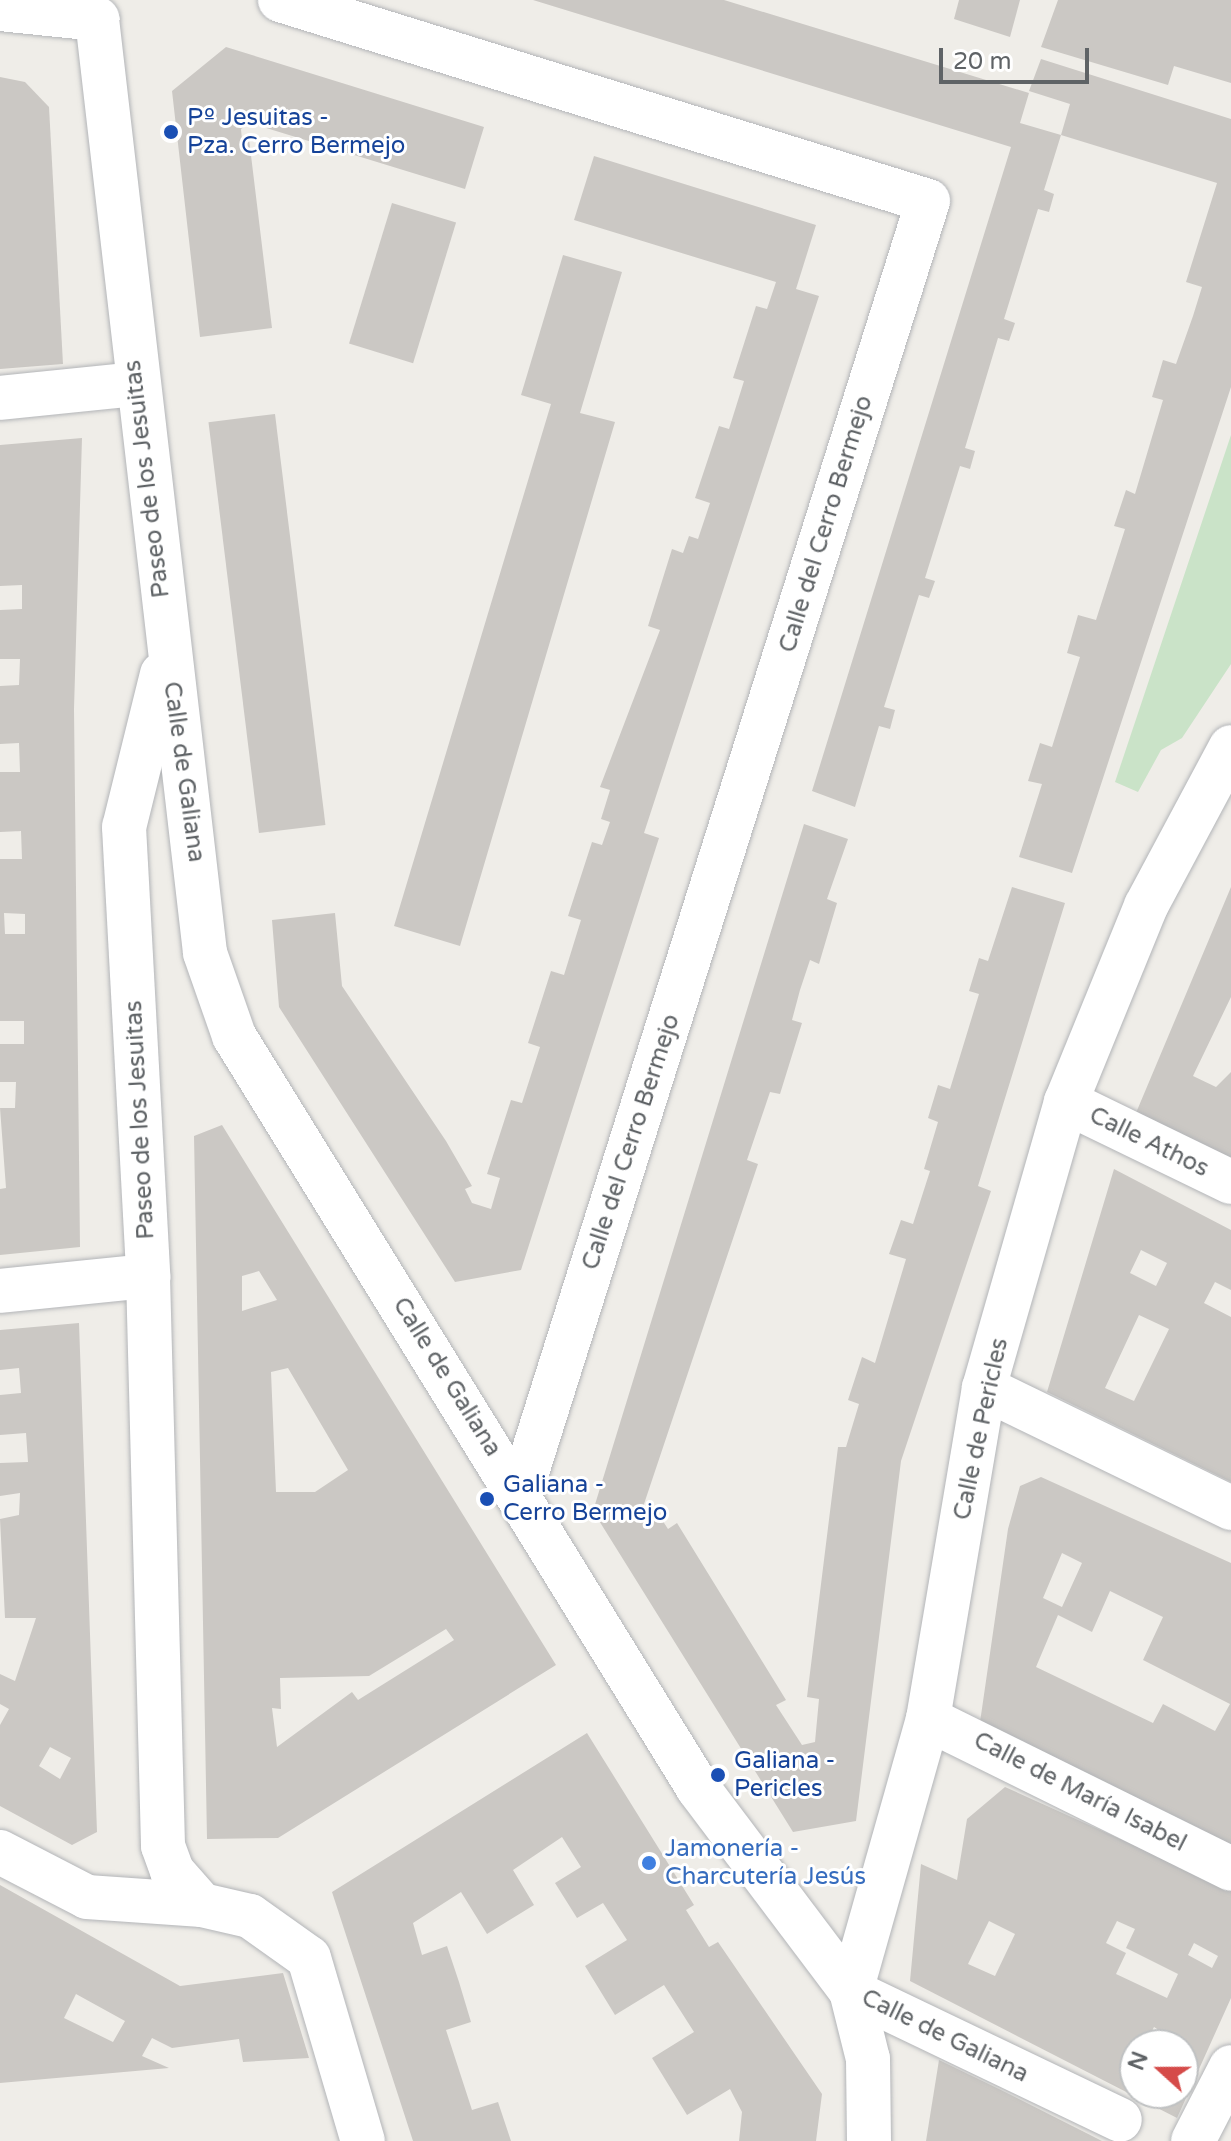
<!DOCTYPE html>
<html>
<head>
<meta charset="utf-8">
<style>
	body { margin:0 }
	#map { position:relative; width:1231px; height:2141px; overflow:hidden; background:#efede8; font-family:"Varela Round",sans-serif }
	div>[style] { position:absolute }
	.green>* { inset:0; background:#cae3c8 }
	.building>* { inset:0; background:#cbc8c4; transform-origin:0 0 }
	.roads { filter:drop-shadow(0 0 2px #b3b5b8) drop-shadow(0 0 2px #b3b5b8) }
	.minor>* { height:44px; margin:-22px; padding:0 22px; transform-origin:22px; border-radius:22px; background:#fff }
	.dots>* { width:22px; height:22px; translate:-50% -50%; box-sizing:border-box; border:4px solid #fff; border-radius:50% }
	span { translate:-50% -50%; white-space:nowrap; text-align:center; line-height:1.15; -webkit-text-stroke:6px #fff; paint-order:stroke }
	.transit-label { font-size:24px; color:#164399 }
	.left { translate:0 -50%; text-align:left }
	.street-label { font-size:24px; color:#5f6366 }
	.shop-label { font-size:24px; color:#366cbe }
	.north { position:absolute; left:1119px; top:2029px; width:80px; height:80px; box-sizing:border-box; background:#fff; border:2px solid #bfc1c2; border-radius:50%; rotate:291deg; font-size:22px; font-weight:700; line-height:32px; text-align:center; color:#5f6366 }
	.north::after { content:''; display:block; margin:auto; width:28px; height:36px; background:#d54b49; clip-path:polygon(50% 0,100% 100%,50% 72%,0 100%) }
	.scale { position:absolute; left:939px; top:48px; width:150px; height:36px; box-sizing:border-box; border:4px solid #5f6366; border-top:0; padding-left:10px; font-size:24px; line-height:28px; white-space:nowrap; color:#5f6366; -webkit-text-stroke:6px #fff; paint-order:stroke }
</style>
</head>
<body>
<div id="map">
	<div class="green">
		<div style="clip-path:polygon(1231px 435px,1231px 664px,1182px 738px,1161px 750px,1138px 792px,1115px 782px)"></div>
	</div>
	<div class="building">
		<div style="clip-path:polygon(533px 0,724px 0,1029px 93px,1020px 123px,1061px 135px,1070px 104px,1029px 91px,1041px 59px,1231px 119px,1231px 387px,1072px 873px,1019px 857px,1042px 784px,1028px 781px,1040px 743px,1052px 747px,1080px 657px,1067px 653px,1078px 615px,1096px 620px,1125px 529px,1114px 526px,1126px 490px,1135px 494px,1163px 400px,1152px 397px,1163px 360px,1176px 364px,1193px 316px,1202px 287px,1186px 282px,1217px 183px,1061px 135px,1044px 190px,1054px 194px,1049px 212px,1038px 209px,1004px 319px,1015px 323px,1009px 341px,998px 338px,965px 448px,975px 451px,970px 469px,960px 466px,925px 578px,935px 581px,929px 598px,919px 595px,884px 707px,895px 710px,890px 729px,879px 726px,855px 807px,812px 791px,1011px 147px)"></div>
		<div style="clip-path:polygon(959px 0,1020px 0,1010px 37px,954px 19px)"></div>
		<div style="clip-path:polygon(1058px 0,1231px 0,1231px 83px,1174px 66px,1168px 85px,1041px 47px)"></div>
		<div style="clip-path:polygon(226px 47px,484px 127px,465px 189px,250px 123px,241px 129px,242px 140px,249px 139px,272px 328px,200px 337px,172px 91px)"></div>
		<div style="clip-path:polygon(0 77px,25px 82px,49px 107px,63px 364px,0 369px)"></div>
		<div style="clip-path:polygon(594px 156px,816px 225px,796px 289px,819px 296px,644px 833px,659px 838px,521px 1270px,455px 1282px,279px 1007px,272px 920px,335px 913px,342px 986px,446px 1141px,472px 1186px,465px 1189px,472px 1203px,491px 1209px,500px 1178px,487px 1174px,511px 1100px,522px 1103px,540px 1047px,528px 1043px,551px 971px,564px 975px,581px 920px,568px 916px,592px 842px,602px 845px,610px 822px,601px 819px,610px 790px,600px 787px,660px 630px,648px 626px,672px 549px,683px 553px,689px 536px,698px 539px,710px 503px,695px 498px,719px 426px,729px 429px,744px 381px,733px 378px,756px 306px,767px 309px,776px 282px,574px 220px)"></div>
		<div style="left:392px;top:203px;width:67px;height:147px;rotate:17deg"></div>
		<div style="clip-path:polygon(563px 255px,622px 272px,580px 413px,615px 422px,460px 946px,394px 926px,551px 404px,521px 395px)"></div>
		<div style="left:275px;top:414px;width:414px;height:67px;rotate:83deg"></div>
		<div style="clip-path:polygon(evenodd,82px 438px,74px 709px,80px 1247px,0 1255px,0 1189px,6px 1188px,0 1108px,15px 1108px,16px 1082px,0 1082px,0 1044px,24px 1044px,24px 1021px,0 1021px,0 859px,22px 859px,21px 831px,0 832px,0 772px,20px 772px,19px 743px,0 744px,0 686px,19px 685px,20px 659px,0 659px,0 610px,22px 609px,22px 585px,0 586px,0 445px,82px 438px,4px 913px,25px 914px,25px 934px,5px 934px,4px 913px)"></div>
		<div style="clip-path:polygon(804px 824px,848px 839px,827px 899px,837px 903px,819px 964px,810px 960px,800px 990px,792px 1020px,802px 1023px,780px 1094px,770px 1092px,747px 1160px,758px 1164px,643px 1507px,657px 1512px,668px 1529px,677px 1523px,786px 1700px,776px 1705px,802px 1745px,815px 1742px,819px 1699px,807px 1697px,838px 1447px,846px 1447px,859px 1404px,848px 1400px,862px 1357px,875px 1363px,906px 1259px,889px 1254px,901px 1220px,913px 1224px,930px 1171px,924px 1169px,938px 1122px,928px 1118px,938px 1085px,950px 1089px,979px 994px,969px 991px,979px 958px,988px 961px,1012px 887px,1065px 903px,978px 1186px,991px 1191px,901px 1461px,856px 1821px,793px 1832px,593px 1511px)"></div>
		<div style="clip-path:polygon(1231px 887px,1231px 997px,1193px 1076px,1216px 1087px,1231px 1072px,1231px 1168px,1133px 1120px)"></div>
		<div style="clip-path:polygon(evenodd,222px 1125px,556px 1665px,278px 1838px,207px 1839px,194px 1136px,222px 1125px,259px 1271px,277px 1300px,242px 1311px,242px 1276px,259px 1271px,222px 1125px,288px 1368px,348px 1470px,315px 1492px,276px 1492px,271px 1372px,288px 1368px,222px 1125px,446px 1629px,454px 1640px,358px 1700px,352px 1692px,277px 1747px,272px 1708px,281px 1709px,280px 1678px,369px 1676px,446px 1629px)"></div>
		<div style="clip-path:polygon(evenodd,1114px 1169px,1231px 1230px,1231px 1290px,1215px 1282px,1204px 1303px,1231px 1317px,1231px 1482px,1047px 1392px,1114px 1169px,1141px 1250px,1167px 1263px,1156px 1286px,1130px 1273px,1141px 1250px,1114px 1169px,1139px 1315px,1169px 1329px,1134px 1401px,1105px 1388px,1139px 1315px)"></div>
		<div style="clip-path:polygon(evenodd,79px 1323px,97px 1832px,72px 1845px,0 1806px,0 1725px,9px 1709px,0 1704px,0 1674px,15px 1681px,36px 1618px,5px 1618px,0 1519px,19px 1515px,20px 1493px,0 1496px,0 1463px,28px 1462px,26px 1433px,0 1435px,0 1395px,21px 1393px,19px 1368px,0 1370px,0 1330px,79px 1323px,50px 1747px,71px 1758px,60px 1779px,39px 1766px,50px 1747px)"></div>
		<div style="clip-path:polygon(evenodd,1041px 1477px,1231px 1563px,1231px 1848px,978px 1736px,1008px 1529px,1020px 1486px,1041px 1477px,1062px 1553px,1082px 1563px,1062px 1607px,1043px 1598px,1062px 1553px,1041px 1477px,1110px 1591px,1163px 1617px,1143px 1660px,1230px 1704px,1215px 1731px,1163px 1704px,1153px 1723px,1036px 1667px,1058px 1615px,1092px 1632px,1110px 1591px)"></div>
		<div style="clip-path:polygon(587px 1733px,694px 1905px,686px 1910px,709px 1947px,718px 1942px,822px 2094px,816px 2141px,739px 2141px,742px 2112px,730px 2089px,687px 2115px,652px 2058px,694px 2032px,664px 1985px,615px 2015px,585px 1966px,627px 1940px,603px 1903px,577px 1918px,555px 1883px,581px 1867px,562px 1837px,513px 1870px,534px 1905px,487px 1934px,461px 1892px,413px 1923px,422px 1955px,447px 1946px,459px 1982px,471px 2022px,446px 2030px,472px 2110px,498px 2102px,511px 2141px,413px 2141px,332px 1892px)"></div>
		<div style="clip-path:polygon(evenodd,1005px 1787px,1231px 1889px,1231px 1998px,1177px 2118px,910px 1981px,921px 1864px,957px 1880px,967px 1819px,1005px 1787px,989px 1921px,1015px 1934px,995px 1976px,968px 1964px,989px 1921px,1005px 1787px,1117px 1921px,1135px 1929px,1126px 1948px,1178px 1974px,1167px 1998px,1116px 1974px,1126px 1953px,1106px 1943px,1117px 1921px,1005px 1787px,1194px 1943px,1218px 1956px,1212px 1968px,1188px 1955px,1194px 1943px,1005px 1787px,1154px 2027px,1183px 2045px,1183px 2093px,1135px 2093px,1135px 2045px,1145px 2045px,1154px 2027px)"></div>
		<div style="clip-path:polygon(evenodd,0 1885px,180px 1986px,283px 1973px,309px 2058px,243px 2062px,239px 2039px,172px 2048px,152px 2038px,142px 2056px,169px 2068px,0 2083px,0 1885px,76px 1994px,125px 2021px,113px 2042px,64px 2018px,76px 1994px)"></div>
		<div style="clip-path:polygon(939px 2060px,999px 2089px,1102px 2141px,926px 2141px)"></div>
	</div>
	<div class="roads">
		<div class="minor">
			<div style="left:280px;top:0;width:678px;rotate:17.23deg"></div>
			<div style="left:928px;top:201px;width:1356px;rotate:107.51deg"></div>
			<div style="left:0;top:9px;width:98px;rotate:5.9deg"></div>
			<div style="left:97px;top:19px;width:940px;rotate:83.4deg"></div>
			<div style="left:205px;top:953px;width:88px;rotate:70.7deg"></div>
			<div style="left:234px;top:1036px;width:884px;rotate:58.32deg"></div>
			<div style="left:698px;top:1788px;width:254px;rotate:53deg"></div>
			<div style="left:851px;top:1991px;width:298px;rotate:25.6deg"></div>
			<div style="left:0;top:398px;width:136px;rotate:-5.9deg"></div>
			<div style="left:162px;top:674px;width:158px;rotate:103.9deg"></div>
			<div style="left:124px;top:827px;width:450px;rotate:86.9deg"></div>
			<div style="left:148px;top:1276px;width:570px;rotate:88.49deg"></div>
			<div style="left:163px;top:1846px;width:27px;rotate:70deg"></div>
			<div style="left:172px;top:1871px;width:45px;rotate:48.6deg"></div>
			<div style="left:202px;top:1905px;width:49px;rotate:12.9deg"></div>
			<div style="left:250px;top:1916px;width:72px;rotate:35.4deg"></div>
			<div style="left:309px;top:1958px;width:191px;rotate:73.6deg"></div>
			<div style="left:1066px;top:1102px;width:183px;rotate:25.9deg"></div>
			<div style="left:0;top:1291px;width:149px;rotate:-5.8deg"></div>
			<div style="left:984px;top:1388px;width:275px;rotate:25.9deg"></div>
			<div style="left:928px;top:1719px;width:338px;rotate:26.3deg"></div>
			<div style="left:0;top:1852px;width:98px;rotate:27.3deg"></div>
			<div style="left:87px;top:1897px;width:115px;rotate:4deg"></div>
			<div style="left:869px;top:2141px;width:82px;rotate:-90.7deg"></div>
			<div style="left:868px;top:2059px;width:70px;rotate:-104deg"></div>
			<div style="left:851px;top:1991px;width:283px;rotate:-74.2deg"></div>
			<div style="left:928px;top:1719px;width:336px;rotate:-80.4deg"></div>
			<div style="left:984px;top:1388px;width:298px;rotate:-74deg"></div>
			<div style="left:1066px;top:1102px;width:212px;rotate:-67.8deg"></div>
			<div style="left:1146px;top:906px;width:180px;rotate:-61.9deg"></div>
			<div style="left:1193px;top:2141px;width:83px;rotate:-62.8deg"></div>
		</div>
	</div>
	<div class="dots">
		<div style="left:171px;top:132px;background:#1a4fb4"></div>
		<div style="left:487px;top:1499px;background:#1a4fb4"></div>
		<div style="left:718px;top:1775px;background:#1a4fb4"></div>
		<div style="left:649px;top:1863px;background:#3f7fe0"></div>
	</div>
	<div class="transit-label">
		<span class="left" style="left:187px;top:132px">Pº Jesuitas -<br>Pza. Cerro Bermejo</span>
		<span class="left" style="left:503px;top:1499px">Galiana -<br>Cerro Bermejo</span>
		<span class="left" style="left:734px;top:1775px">Galiana -<br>Pericles</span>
	</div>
	<div class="street-label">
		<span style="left:147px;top:479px;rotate:-97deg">Paseo de los Jesuitas</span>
		<span style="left:826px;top:524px;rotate:-73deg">Calle del Cerro Bermejo</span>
		<span style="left:184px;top:772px;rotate:82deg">Calle de Galiana</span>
		<span style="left:140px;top:1120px;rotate:-93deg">Paseo de los Jesuitas</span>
		<span style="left:631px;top:1142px;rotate:-72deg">Calle del Cerro Bermejo</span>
		<span style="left:1149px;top:1142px;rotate:26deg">Calle Athos</span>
		<span style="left:447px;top:1377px;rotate:58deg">Calle de Galiana</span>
		<span style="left:981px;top:1429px;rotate:-78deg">Calle de Pericles</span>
		<span style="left:1080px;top:1792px;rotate:27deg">Calle de María Isabel</span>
		<span style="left:945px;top:2036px;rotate:26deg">Calle de Galiana</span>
	</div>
	<div class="shop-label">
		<span class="left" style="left:665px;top:1863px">Jamonería -<br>Charcutería Jesús</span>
	</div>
	<div class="north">N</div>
	<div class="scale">20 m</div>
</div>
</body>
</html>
